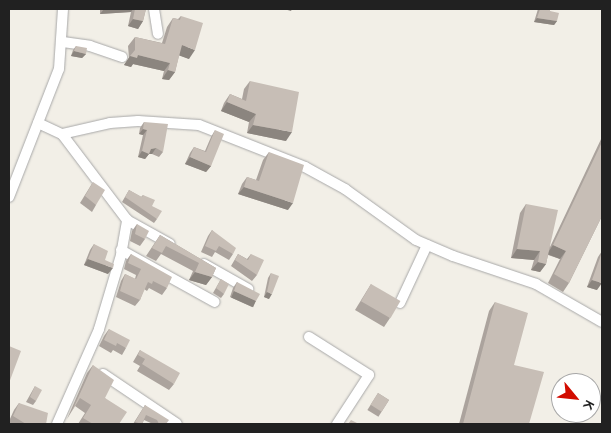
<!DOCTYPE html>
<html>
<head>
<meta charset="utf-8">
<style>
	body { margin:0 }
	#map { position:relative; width:611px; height:433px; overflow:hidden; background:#f2efe7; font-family:Karla,sans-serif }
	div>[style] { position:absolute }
	.roads { filter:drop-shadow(0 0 1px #a8a8a8) drop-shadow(0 0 1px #a8a8a8) }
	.minor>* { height:10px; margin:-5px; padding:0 5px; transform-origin:5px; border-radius:5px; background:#fff }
	.wall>* { inset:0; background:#aba39d; transform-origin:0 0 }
	.shaded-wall>* { inset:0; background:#8b857f; transform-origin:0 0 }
	.building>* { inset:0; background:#c7beb6; transform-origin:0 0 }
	span { translate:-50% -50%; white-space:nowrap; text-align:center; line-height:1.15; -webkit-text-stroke:5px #fff; paint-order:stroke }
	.frame { position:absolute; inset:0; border:10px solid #212121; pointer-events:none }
	.north { position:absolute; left:551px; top:373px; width:50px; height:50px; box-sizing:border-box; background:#fff; border:1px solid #a6a6a6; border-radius:50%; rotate:118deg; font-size:14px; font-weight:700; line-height:20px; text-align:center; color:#212121 }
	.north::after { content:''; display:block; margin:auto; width:18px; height:22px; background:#d20c00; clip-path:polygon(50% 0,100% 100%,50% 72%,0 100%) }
</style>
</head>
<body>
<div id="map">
	<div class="roads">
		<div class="minor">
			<div style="left:154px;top:9px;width:25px;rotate:81deg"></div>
			<div style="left:63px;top:42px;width:27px;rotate:8deg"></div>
			<div style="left:90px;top:46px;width:34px;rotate:19deg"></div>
			<div style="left:38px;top:123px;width:26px;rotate:25deg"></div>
			<div style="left:62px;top:134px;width:49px;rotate:-12.9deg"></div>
			<div style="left:110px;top:123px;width:28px;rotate:-4deg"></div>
			<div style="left:138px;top:121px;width:61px;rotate:3.8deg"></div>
			<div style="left:199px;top:125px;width:114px;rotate:21.6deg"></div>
			<div style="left:305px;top:167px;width:46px;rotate:28.8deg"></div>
			<div style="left:345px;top:189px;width:87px;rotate:35.7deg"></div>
			<div style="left:416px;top:240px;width:40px;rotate:23.4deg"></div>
			<div style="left:453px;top:256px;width:88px;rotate:18.6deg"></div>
			<div style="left:536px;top:284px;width:76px;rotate:29.9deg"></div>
			<div style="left:62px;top:134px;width:108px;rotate:52.9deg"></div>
			<div style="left:127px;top:220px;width:49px;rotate:29.2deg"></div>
			<div style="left:9px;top:197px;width:137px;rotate:-68.7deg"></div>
			<div style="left:59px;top:69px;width:60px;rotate:-86.2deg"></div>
			<div style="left:121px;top:250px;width:107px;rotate:29deg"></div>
			<div style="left:204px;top:264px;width:51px;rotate:29.6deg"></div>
			<div style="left:400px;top:303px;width:64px;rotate:-65deg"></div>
			<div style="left:309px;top:337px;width:71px;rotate:32.3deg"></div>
			<div style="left:369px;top:375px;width:59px;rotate:123.1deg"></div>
			<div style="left:103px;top:374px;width:89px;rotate:34deg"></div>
			<div style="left:57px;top:424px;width:104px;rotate:-66.1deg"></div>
			<div style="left:99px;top:329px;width:77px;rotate:-73.4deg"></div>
			<div style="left:121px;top:255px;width:36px;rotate:-80deg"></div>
		</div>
	</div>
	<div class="wall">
		<div style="clip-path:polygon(100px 9px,146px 9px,143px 21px,138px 29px,128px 26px,131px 12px,100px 14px)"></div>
		<div style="clip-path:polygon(538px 9px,550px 9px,550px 11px,557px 21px,554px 25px,534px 22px)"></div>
		<div style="clip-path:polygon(181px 16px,189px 59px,179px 55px,175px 72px,169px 80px,162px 79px,164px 71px,133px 64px,131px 67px,124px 65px,129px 58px,128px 46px,135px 37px,162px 43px,167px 27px,173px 18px,178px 19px)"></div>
		<div style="clip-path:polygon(76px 46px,86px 54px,82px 58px,71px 56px,73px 50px)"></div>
		<div style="clip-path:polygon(250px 81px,286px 141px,247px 133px,249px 122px,221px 111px,224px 103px,230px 94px,242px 99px,244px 89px)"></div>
		<div style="clip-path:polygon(144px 122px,163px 152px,159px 157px,152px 154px,149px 154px,145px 159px,138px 157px,143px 135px,139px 134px,140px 128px)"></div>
		<div style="clip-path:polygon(215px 130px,211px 166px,206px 172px,185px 164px,190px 153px,194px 147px,205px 151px,211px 137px)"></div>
		<div style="clip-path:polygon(602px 137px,602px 216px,569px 283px,563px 292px,548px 283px,560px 259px,548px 255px,546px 264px,540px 272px,531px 270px,534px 260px,511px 258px,520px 213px,526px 204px,550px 247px)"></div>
		<div style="clip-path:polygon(269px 152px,288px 210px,238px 194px,242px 184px,247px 177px,256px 180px,263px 160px)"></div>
		<div style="clip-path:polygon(93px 182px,96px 205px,92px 212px,80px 203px)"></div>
		<div style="clip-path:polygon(129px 190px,141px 197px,143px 195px,157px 219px,154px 223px,122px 202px)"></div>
		<div style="clip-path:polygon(137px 224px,145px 239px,140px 246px,130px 241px,132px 231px)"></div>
		<div style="clip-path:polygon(212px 230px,233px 254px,229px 260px,215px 252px,212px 257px,201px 252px,208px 236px)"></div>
		<div style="clip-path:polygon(160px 235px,216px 268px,212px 277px,206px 285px,189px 280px,193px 271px,161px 254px,156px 261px,146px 256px)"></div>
		<div style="clip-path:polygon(94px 244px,105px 260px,108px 274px,84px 265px,90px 250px)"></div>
		<div style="clip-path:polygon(602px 251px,597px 290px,587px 287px,598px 257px)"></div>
		<div style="clip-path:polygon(131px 254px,167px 288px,162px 295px,149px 288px,147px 291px,144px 289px,140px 300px,135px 306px,116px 297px,121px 281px,125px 274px,135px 279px,136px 275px,124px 269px,126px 261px)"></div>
		<div style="clip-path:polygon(238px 254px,247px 259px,251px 254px,257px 275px,252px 281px,231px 266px)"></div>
		<div style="clip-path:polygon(271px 273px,269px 299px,264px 297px,268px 278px)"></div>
		<div style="clip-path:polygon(221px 279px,224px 294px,221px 298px,213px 293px)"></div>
		<div style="clip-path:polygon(237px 282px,256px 301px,252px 307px,230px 297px,233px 288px)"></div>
		<div style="clip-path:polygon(371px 284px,390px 318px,384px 327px,355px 310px)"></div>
		<div style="clip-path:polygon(495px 302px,514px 365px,529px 424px,459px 424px,489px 311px)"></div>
		<div style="clip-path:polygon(109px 329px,126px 348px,122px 355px,113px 350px,111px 353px,99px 346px,104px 336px)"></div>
		<div style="clip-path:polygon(140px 350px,174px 384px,169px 390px,137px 371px,140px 366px,133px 362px)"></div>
		<div style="clip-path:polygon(93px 365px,105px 398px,119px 424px,78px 424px,85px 413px,75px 406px,67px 419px,87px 373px)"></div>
		<div style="clip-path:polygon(35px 386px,36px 401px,33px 405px,26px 402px)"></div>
		<div style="left:378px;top:393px;width:13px;height:20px;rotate:32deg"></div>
		<div style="clip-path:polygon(19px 403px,46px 424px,10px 424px,9px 423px,9px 421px,14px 410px)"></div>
		<div style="clip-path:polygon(145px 405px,166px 424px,153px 424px,144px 420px,142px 424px,133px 424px)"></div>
	</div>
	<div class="shaded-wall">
		<div style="clip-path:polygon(104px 9px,133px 9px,131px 12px,100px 14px)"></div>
		<div style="clip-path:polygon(284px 9px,292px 9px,291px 11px)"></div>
		<div style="clip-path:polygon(537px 18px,557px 21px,554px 25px,534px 22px)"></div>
		<div style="clip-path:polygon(133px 19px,143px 21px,138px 29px,128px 26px)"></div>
		<div style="clip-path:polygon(182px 45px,195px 50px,189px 59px,175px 54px)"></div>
		<div style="clip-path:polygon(74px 51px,86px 54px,82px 58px,71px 56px)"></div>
		<div style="clip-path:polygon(138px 55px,170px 63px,164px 71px,133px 64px,131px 67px,124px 65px,130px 56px)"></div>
		<div style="clip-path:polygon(168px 70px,175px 72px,169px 80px,162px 79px)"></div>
		<div style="clip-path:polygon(227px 102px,256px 114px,249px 122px,221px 111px)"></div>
		<div style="clip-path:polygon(253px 125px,292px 132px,286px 141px,247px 133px)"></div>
		<div style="clip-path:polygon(143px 129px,147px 130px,143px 135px,139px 134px)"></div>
		<div style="clip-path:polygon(156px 148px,152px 154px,149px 154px,145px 159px,138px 157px,142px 151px,151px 149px)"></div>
		<div style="clip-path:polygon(190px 157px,211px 166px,206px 172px,185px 164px)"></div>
		<div style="clip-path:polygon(244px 187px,293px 203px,288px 210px,238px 194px)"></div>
		<div style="clip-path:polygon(553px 245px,566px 251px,560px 259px,547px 254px)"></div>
		<div style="clip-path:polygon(517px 249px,540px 251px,534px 260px,511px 258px)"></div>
		<div style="clip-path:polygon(88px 259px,113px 268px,108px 274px,84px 265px)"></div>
		<div style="clip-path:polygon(538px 262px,546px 264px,540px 272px,531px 270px)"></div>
		<div style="clip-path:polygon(195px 272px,212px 277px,206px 285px,189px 280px)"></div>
		<div style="clip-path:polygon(592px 280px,602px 283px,597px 290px,587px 287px)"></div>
		<div style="left:234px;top:291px;width:24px;height:7px;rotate:24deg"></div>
		<div style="clip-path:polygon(267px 292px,272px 294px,269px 299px,264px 297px)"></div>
	</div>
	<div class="building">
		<div style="clip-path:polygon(135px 9px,146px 9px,143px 21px,133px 19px)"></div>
		<div style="clip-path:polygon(540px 9px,550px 9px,550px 11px,559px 13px,557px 21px,537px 18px)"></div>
		<div style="clip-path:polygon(181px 16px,203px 23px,195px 50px,182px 45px,175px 72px,168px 70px,170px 63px,138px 55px,137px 58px,130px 56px,135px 50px,135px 37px,165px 44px,173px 18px,180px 20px)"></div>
		<div style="clip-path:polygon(76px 46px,87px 48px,86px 54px,74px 51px)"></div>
		<div style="clip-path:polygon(250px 81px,299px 92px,292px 132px,253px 125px,256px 114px,227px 102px,230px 94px,246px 101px)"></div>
		<div style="clip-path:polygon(144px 122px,168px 124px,163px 152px,156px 148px,151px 149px,149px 154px,142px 151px,147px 130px,143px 129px)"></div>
		<div style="clip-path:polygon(215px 130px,224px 134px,211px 166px,190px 157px,194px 147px,206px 152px)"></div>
		<div style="clip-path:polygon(602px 142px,602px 216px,569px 283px,554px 274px,566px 251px,553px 245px)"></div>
		<div style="clip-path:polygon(269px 152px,304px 165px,293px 203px,244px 187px,247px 177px,259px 181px)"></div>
		<div style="clip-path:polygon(93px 182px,105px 190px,96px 205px,85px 196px)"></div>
		<div style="clip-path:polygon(129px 190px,142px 197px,143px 195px,155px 200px,152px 206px,162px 211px,157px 219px,125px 197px)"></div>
		<div style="clip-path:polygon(526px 204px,558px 210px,546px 264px,538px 262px,540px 251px,517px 249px)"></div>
		<div style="clip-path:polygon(137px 224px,149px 231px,145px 239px,135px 234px)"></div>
		<div style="clip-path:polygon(212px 230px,236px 248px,233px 254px,219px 246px,216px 251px,205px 246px)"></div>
		<div style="clip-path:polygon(160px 235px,216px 268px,212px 277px,195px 272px,199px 263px,166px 246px,162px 253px,152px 248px)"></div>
		<div style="clip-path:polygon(94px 244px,108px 251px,105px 260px,114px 264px,113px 268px,88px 259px)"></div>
		<div style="clip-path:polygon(602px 252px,602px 283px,592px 280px)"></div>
		<div style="clip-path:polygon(131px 254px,172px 277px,167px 288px,153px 281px,152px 284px,148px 282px,140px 300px,120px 291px,125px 274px,136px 279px,141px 269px,128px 263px)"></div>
		<div style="clip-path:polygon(238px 254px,248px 260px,251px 254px,264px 260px,257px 275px,235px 260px)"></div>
		<div style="clip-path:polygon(271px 273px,279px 276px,272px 294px,267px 292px)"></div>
		<div style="clip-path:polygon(221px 279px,229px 284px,224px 294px,216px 288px)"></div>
		<div style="clip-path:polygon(237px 282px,260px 294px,256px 301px,234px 291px)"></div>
		<div style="left:371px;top:284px;width:34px;height:20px;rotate:30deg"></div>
		<div style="clip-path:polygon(495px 302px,528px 313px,514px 365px,544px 372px,529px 424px,463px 424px)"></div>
		<div style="clip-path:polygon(109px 329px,130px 340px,126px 348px,117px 343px,116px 346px,104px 340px)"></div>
		<div style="clip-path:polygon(9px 346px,21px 351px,9px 383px)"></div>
		<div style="clip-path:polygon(140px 350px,180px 373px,174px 384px,142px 364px,145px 359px,138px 355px)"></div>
		<div style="clip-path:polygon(93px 365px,114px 380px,105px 398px,127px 412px,119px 424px,93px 424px,83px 418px,91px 405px,80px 398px,72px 411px)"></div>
		<div style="clip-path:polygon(35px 386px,42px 390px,36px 401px,30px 397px)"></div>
		<div style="left:378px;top:393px;width:13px;height:14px;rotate:32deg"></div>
		<div style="clip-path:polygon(19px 403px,48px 413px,46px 424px,26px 424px,13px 416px)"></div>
		<div style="clip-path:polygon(145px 405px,169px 420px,166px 424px,159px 424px,157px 420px,146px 415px,142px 424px,135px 422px)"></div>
		<div style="clip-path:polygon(351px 420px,359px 424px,348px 424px)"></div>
	</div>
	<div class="frame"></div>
	<div class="north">K</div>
</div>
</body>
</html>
